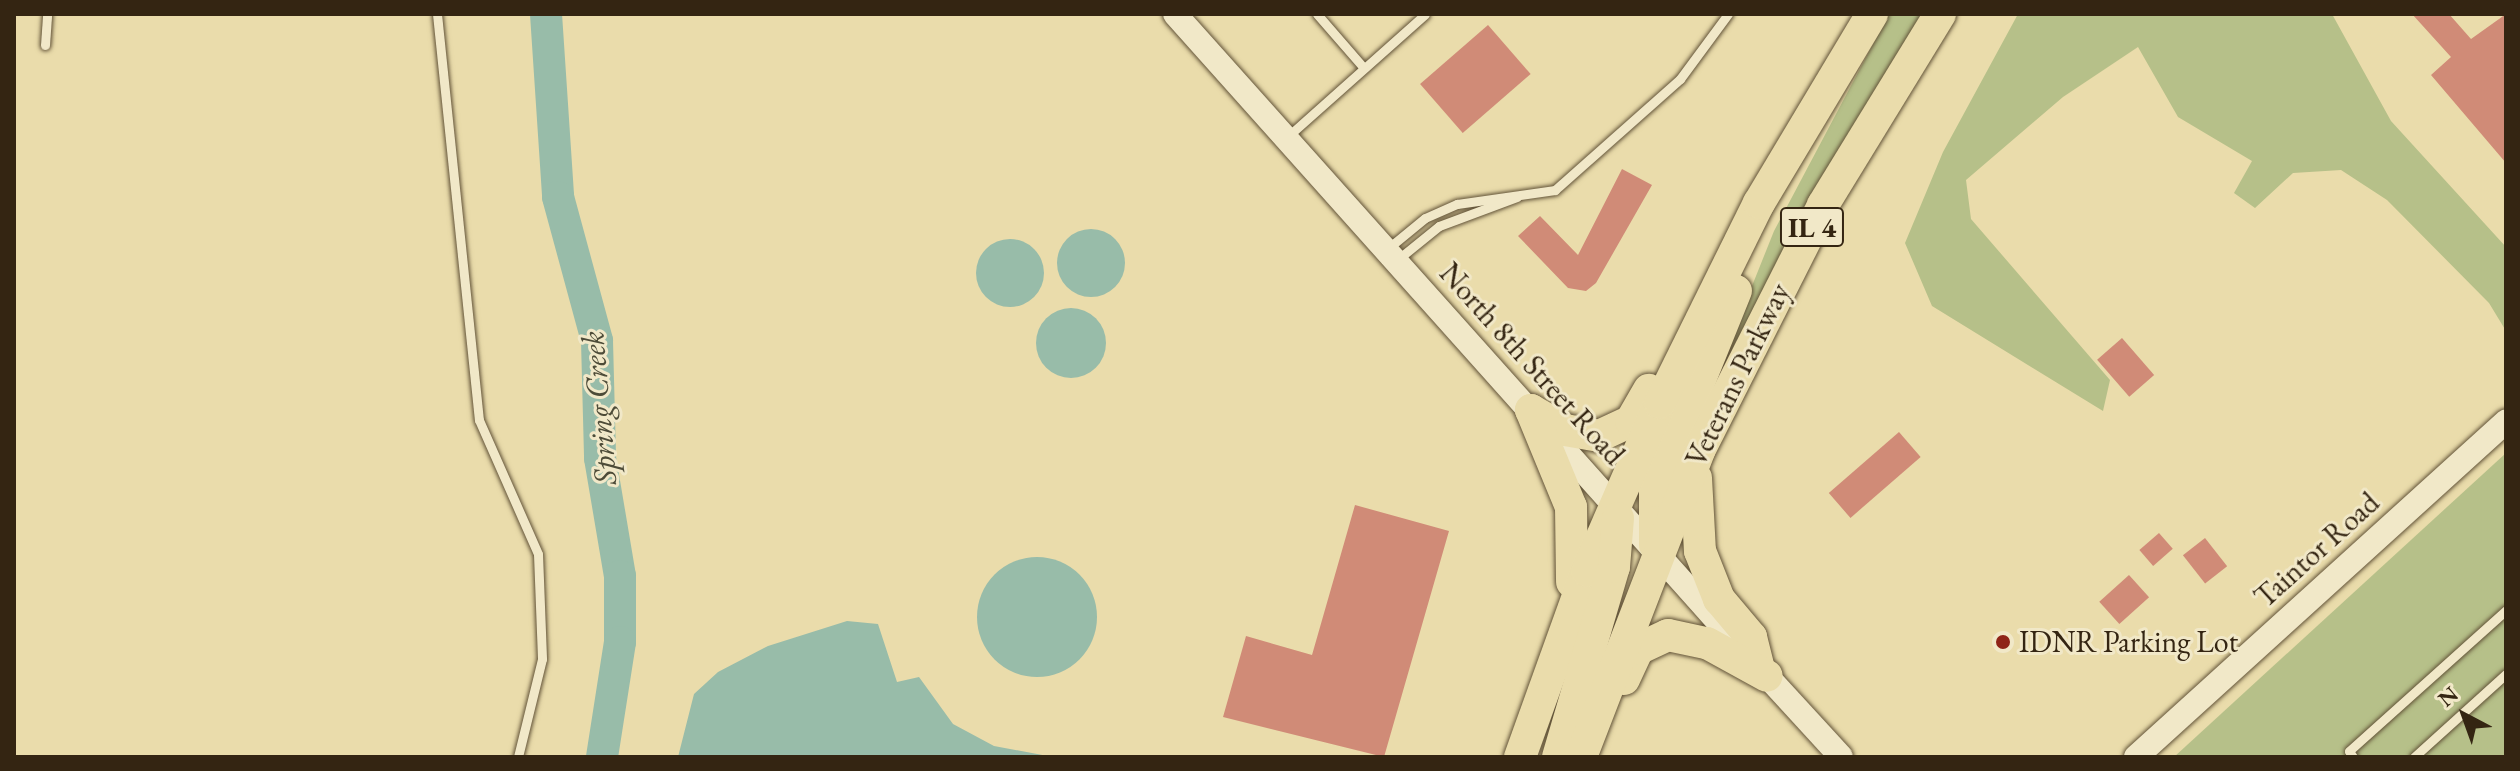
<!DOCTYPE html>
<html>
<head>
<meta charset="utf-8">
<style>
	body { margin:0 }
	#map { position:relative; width:2520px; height:771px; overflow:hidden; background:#eadcab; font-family:"EB Garamond",serif }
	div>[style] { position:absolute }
	.green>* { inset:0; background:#b6c089 }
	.water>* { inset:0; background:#98bca9 }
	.round { border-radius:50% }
	.river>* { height:32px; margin:-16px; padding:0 16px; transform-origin:16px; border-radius:16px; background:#98bca9 }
	.building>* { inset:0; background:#d08b77; transform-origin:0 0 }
	.roads { filter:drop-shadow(0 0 2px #625338) drop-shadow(0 0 2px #625338) }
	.lane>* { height:9px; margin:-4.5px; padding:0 4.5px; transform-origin:4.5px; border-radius:4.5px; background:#f1e8c8 }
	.secondary>* { height:24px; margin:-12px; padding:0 12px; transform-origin:12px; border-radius:12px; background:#f1e8c8 }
	.highway>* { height:32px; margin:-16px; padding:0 16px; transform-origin:16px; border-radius:16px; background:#eadcab }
	.dots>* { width:22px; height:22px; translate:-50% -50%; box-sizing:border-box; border:4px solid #f1e8c8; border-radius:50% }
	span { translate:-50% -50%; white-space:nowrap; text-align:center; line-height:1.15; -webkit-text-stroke:6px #f1e8c8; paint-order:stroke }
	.shield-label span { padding:2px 6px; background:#f1e8c8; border:2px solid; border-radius:6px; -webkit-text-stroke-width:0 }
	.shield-label { font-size:28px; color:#342512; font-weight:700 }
	.street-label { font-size:30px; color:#342512 }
	.poi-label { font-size:30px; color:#342512 }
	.left { translate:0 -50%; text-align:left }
	.water-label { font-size:32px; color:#4d4b38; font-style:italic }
	.frame { position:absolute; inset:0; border:16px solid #342512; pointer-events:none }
	.north { position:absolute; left:2424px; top:675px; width:80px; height:80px; -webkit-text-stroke:6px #f1e8c8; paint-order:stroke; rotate:319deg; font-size:22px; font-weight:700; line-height:32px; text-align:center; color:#342512 }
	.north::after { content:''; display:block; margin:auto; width:28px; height:36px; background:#342512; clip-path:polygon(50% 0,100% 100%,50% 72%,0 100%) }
</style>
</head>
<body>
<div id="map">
	<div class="green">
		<div style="clip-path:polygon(1889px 14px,1922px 14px,1823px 176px,1710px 391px,1774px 231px)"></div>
		<div style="clip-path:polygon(2018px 14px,2332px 14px,2391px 121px,2506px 247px,2506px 331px,2489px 303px,2387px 200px,2341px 170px,2293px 173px,2255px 208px,2234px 193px,2252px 161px,2178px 117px,2138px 47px,2063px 97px,1966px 180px,1971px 219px,2110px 380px,2103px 411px,1932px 306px,1905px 243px,1943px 152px)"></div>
		<div style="clip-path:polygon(2506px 453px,2506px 757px,2174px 757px)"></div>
	</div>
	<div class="water">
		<div class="round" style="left:1057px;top:229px;width:68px;height:68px"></div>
		<div class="round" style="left:976px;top:239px;width:68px;height:68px"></div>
		<div class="round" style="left:1036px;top:308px;width:70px;height:70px"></div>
		<div class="round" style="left:977px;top:557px;width:120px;height:120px"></div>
		<div style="clip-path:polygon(847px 621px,878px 624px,897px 682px,919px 677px,953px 724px,994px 746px,1053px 757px,678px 757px,694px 694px,718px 672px,768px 646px)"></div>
	</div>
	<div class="river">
		<div style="left:546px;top:14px;width:183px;rotate:86.2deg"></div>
		<div style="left:558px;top:197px;width:149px;rotate:74.8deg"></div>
		<div style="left:597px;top:341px;width:117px;rotate:88.5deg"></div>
		<div style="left:600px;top:458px;width:120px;rotate:80.4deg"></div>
		<div style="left:620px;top:576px;width:66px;rotate:90deg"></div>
		<div style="left:620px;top:642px;width:116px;rotate:98.9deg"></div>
	</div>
	<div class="building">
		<div style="clip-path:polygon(2412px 14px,2449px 14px,2471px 39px,2506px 14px,2506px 163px,2431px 75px,2451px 57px)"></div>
		<div style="left:1488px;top:25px;width:65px;height:90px;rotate:49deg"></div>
		<div style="clip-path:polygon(1622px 169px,1652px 185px,1596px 283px,1586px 291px,1568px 288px,1518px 236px,1540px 216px,1578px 255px)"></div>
		<div style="left:2122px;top:338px;width:49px;height:33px;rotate:49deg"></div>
		<div style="left:1899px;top:432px;width:33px;height:93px;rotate:49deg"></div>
		<div style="clip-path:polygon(1355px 505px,1449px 531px,1384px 757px,1223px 717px,1246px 636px,1312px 655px)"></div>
		<div style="left:2159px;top:533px;width:21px;height:26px;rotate:49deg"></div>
		<div style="left:2205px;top:538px;width:36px;height:28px;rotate:52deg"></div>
		<div style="left:2129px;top:575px;width:30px;height:40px;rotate:48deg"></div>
	</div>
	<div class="roads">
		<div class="lane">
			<div style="left:437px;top:14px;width:408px;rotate:84.1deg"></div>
			<div style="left:479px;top:420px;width:146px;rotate:66.2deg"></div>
			<div style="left:538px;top:554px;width:105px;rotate:87.8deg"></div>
			<div style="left:542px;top:659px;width:101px;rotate:103.8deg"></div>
			<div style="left:1317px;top:14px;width:70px;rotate:49deg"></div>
			<div style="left:45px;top:45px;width:31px;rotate:-86deg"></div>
			<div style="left:1286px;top:138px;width:186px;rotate:-41.7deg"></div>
			<div style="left:1386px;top:250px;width:50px;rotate:-39.4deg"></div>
			<div style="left:1425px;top:218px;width:35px;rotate:-24deg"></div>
			<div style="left:1457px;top:204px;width:99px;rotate:-8.1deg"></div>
			<div style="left:1555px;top:190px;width:167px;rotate:-41.6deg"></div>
			<div style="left:1680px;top:79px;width:81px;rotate:-53.6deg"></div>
			<div style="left:1397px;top:260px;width:54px;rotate:-39deg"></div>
			<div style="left:1439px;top:226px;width:83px;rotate:-20.4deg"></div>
			<div style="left:2353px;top:757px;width:7px;rotate:-124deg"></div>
			<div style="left:2349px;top:751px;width:211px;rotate:-41.9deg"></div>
			<div style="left:2414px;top:757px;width:124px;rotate:-42.1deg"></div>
		</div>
		<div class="secondary">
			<div style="left:1175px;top:14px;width:830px;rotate:48.22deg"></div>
			<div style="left:1755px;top:663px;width:127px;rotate:47.5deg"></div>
			<div style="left:2136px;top:757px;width:500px;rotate:-42.2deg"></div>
		</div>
		<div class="highway">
			<div style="left:1531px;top:410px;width:39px;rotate:30deg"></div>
			<div style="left:1565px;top:430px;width:35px;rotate:10deg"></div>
			<div style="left:1599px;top:436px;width:35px;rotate:-25deg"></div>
			<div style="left:1631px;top:421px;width:36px;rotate:-60deg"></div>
			<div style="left:1531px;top:410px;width:105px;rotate:67.6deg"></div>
			<div style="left:1571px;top:507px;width:75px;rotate:89.2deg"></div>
			<div style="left:1696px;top:478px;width:73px;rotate:86.9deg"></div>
			<div style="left:1700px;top:551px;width:52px;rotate:68.4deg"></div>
			<div style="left:1719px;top:599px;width:50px;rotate:49.9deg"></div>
			<div style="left:1751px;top:637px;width:30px;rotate:76deg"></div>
			<div style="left:1655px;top:545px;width:54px;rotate:-90deg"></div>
			<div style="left:1655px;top:491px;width:216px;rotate:-68deg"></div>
			<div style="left:1624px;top:679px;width:33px;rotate:-65deg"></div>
			<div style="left:1638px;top:649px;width:33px;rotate:-25deg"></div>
			<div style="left:1668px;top:635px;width:40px;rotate:12deg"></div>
			<div style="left:1707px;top:643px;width:68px;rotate:28.8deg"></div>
			<div style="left:1520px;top:757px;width:198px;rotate:-70.2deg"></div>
			<div style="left:1587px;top:571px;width:183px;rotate:-66.5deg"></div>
			<div style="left:1660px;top:403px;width:223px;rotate:-63.7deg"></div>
			<div style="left:1759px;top:203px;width:220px;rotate:-59.1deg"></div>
			<div style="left:1558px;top:757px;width:198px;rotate:-73.6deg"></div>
			<div style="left:1614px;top:567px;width:49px;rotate:-85.3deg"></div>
			<div style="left:1581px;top:757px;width:330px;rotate:-68.9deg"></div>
			<div style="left:1700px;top:449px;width:273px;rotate:-63.2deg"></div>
			<div style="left:1823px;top:205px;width:224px;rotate:-58.5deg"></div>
		</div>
	</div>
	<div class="dots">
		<div style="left:2003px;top:642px;background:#8f2418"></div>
	</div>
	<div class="shield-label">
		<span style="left:1812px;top:227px">IL 4</span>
	</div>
	<div class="street-label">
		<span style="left:1532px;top:364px;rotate:48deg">North 8th Street Road</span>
		<span style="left:1738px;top:375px;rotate:-64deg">Veterans Parkway</span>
		<span style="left:2317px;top:550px;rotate:-42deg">Taintor Road</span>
	</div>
	<div class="poi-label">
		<span class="left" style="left:2019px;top:642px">IDNR Parking Lot</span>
	</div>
	<div class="water-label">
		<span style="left:599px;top:408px;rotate:-95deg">Spring Creek</span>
	</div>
	<div class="frame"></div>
	<div class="north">N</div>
</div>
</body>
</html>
